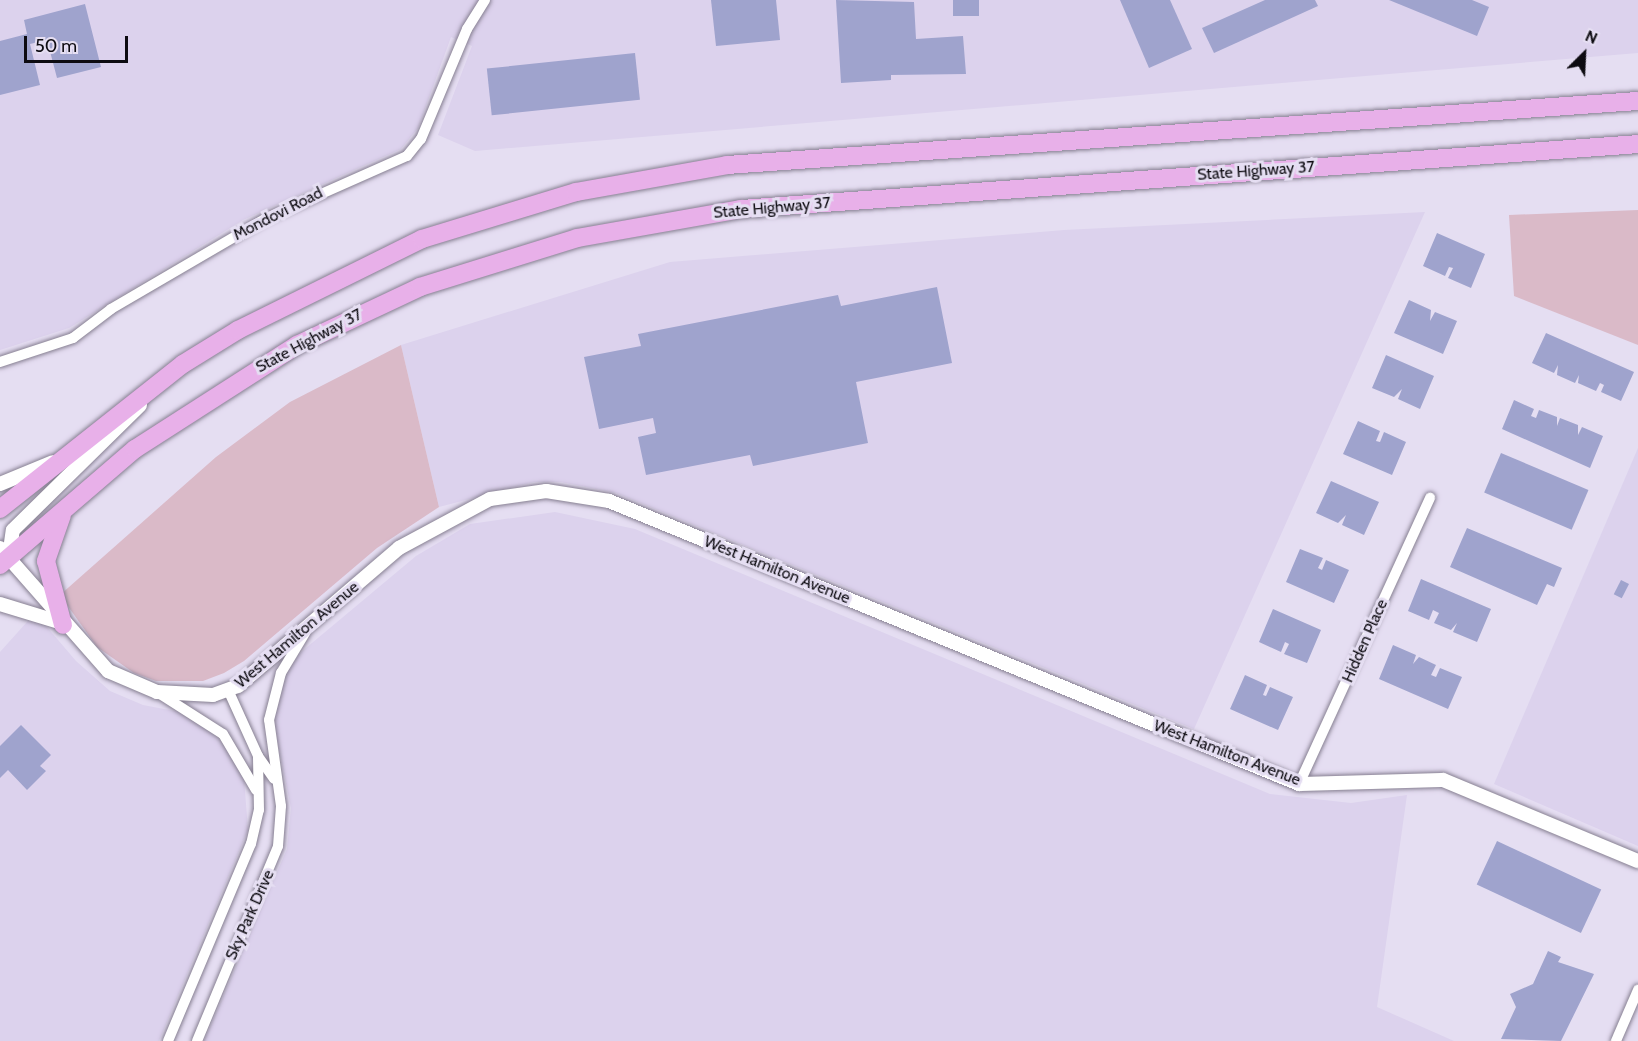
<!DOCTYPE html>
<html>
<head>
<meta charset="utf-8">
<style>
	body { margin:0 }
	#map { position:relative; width:1638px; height:1041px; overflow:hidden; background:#e5def2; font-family:Cabin,sans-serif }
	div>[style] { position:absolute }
	.built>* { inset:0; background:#dcd2ed }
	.green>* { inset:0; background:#dabac8 }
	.building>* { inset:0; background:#9fa3cd; transform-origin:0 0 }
	.roads { filter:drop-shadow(0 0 2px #867f91) drop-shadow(0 0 2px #867f91) }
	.minor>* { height:10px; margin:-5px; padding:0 5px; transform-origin:5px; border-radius:5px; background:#fff }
	.tertiary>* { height:14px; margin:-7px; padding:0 7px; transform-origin:7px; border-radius:7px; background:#fff }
	.primary>* { height:18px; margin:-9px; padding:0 9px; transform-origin:9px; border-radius:9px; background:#e8b0e9 }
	span { translate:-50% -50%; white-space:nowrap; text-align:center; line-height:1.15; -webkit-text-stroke:6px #e5def2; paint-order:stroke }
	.street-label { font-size:16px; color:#0d0b11 }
	.north { position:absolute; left:1554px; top:24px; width:60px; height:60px; -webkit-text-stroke:4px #e5def2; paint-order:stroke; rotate:24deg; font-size:16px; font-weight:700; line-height:24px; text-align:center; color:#0d0b11 }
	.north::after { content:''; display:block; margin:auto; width:21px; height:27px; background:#0d0b11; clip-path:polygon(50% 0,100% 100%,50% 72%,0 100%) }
	.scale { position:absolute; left:24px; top:36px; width:104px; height:27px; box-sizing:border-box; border:3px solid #0d0b11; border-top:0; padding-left:8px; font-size:18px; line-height:21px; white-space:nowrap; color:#0d0b11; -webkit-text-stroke:4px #e5def2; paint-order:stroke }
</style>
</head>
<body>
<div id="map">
	<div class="built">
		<div style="clip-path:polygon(0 0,1638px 0,1638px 53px,475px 151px,438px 135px,472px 46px,451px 37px,418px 128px,401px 149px,243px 220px,69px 328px,0 350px)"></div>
		<div style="clip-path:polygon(1425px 212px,1194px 729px,616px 493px,561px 482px,534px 482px,439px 507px,401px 345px,670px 262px,1064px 230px)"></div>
		<div style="clip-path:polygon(1638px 448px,1638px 846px,1494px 784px)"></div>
		<div style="clip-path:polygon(555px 512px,635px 529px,1270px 794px,1351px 803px,1407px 795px,1377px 1007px,1454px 1041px,204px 1041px,287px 849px,291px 808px,273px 720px,287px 672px,300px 653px,416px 556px,470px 524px)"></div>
		<div style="clip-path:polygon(35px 613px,76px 661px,110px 691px,143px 705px,180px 712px,206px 726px,230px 751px,244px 778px,248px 830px,159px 1041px,0 1041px,0 652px)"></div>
	</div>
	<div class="green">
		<div style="clip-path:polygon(1638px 210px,1638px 345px,1514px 296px,1509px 215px)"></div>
		<div style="clip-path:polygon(401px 345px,439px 507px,377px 548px,244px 661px,224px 673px,203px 681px,156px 681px,134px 673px,97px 647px,60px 595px,216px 457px,290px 402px)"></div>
	</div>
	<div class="building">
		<div style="clip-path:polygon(711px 0,776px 0,780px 40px,716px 46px)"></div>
		<div style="clip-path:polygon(836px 0,914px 2px,916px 39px,963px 36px,966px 74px,891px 75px,891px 80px,841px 83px)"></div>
		<div style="left:953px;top:0;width:26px;height:16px"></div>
		<div style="clip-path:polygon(1120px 0,1170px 0,1192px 49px,1149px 68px)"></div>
		<div style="clip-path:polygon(1265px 0,1315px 0,1318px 6px,1214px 53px,1202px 28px)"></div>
		<div style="clip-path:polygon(1389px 0,1472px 0,1489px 7px,1477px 36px)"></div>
		<div style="clip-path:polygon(85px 4px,101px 67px,57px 78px,47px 40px,30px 44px,40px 85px,0 95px,0 41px,27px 34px,24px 20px)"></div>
		<div style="left:635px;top:53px;width:47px;height:149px;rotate:84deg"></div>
		<div style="clip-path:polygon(1437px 233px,1485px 254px,1471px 288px,1448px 278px,1453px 268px,1449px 267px,1445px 276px,1423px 266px)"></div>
		<div style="clip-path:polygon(937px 287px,952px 363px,856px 382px,868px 443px,753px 466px,750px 455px,646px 475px,638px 437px,656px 433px,653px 418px,599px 429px,584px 357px,641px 346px,638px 334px,838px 295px,841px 306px)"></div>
		<div style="clip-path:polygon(1409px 300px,1431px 310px,1430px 321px,1435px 312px,1457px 321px,1443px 354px,1394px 333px)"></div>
		<div style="clip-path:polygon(1546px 333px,1634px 372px,1621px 401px,1601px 392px,1604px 385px,1600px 383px,1596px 391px,1578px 383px,1579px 375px,1575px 383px,1557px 375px,1558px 365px,1554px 373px,1532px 363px)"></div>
		<div style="clip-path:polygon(1386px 355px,1434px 376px,1420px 409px,1398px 399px,1402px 389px,1394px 397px,1372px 388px)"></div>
		<div style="clip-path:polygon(1514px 400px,1534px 409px,1531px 416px,1536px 418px,1539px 410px,1557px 417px,1557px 426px,1560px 418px,1578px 425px,1578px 435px,1582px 427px,1603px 436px,1590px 468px,1502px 429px)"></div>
		<div style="clip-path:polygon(1358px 421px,1380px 431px,1376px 441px,1380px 442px,1384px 432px,1406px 442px,1392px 475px,1343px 454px)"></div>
		<div style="left:1501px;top:453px;width:95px;height:43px;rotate:23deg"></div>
		<div style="clip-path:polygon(1331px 481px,1379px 502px,1364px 535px,1342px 525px,1346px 515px,1338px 523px,1316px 513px)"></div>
		<div style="clip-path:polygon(1467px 528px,1562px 568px,1554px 587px,1547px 584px,1537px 605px,1450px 567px)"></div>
		<div style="clip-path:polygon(1300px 549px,1323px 558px,1318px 568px,1322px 570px,1326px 560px,1349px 570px,1334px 603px,1286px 582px)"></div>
		<div style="clip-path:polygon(1421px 579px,1491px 609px,1477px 642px,1453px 632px,1457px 623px,1451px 630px,1434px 623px,1439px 613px,1433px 610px,1429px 620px,1408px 611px)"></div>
		<div style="left:1621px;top:580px;width:9px;height:16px;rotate:27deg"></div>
		<div style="clip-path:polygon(1273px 609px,1321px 630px,1307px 663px,1284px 654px,1289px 644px,1285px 642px,1281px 652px,1259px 642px)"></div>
		<div style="clip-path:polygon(1393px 645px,1416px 655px,1413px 664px,1419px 657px,1436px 665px,1431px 675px,1436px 677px,1440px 668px,1462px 677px,1448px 709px,1379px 679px)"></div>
		<div style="clip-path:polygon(1245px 675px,1267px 685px,1263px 695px,1266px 696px,1270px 687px,1293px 697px,1278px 730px,1230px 709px)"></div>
		<div style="clip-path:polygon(21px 725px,51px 755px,40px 766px,46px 771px,27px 790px,8px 770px,0 778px,0 746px)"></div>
		<div style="left:1497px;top:841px;width:115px;height:48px;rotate:25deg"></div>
		<div style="clip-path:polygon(1548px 951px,1561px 957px,1558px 962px,1594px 974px,1561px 1041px,1501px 1039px,1516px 1007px,1510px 994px,1533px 984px)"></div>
	</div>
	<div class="roads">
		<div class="minor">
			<div style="left:0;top:362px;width:77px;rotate:-18.2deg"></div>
			<div style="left:73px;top:338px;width:48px;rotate:-37.3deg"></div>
			<div style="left:111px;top:309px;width:181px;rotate:-30.3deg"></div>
			<div style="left:267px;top:218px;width:153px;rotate:-23.9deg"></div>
			<div style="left:407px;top:156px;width:22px;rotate:-51deg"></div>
			<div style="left:421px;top:139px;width:119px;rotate:-67.3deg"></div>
			<div style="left:467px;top:29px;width:34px;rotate:-58deg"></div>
			<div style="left:157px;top:692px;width:78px;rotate:32.5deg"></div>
			<div style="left:223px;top:734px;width:65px;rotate:59.5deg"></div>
			<div style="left:229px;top:692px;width:70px;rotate:65.6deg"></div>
			<div style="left:258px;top:756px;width:28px;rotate:55deg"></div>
			<div style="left:1299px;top:784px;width:315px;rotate:-65.4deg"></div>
			<div style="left:168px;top:1041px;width:214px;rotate:-67.2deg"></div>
			<div style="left:251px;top:844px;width:35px;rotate:-77deg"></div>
			<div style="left:259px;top:810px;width:54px;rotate:-91.1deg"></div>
			<div style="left:197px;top:1041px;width:211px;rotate:-67.4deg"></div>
			<div style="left:278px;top:846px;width:40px;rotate:-85.7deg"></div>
			<div style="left:281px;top:806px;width:87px;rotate:-97.9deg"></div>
			<div style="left:269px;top:720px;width:49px;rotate:-75.7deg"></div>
			<div style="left:281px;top:673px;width:47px;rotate:-59deg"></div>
			<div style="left:1616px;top:1041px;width:56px;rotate:-66.7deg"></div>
		</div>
		<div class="tertiary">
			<div style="left:0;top:484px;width:57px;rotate:-22.5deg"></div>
			<div style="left:0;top:548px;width:164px;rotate:48.7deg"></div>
			<div style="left:108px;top:671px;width:53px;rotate:23.2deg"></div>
			<div style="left:157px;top:692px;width:56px;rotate:3.1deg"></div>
			<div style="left:213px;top:695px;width:27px;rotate:-20deg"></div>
			<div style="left:238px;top:686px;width:212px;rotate:-40.6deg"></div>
			<div style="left:399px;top:548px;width:103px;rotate:-28.3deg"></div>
			<div style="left:490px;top:499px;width:57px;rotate:-8.1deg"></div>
			<div style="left:546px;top:491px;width:64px;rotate:9deg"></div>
			<div style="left:609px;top:501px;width:746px;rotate:22.3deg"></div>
			<div style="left:1299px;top:784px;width:144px;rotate:-1.6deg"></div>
			<div style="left:1443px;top:780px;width:211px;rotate:22.6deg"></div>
			<div style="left:9px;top:557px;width:27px;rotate:-82deg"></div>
			<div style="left:13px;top:530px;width:178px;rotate:-44.5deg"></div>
			<div style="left:0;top:604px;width:62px;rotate:17deg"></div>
		</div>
		<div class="primary">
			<div style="left:0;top:509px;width:233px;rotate:-38.4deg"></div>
			<div style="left:183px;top:364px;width:65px;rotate:-31.7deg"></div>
			<div style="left:238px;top:330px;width:205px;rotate:-26.3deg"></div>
			<div style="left:422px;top:239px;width:161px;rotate:-17deg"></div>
			<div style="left:576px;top:192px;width:153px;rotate:-10.1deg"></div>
			<div style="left:727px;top:165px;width:913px;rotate:-4.02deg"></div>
			<div style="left:62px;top:515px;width:49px;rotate:109.2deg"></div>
			<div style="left:46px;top:561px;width:66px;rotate:75.1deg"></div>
			<div style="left:0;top:565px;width:178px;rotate:-40.7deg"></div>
			<div style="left:135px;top:449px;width:193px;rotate:-32.7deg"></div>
			<div style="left:297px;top:345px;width:136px;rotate:-25.2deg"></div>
			<div style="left:420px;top:287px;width:164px;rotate:-17.3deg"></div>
			<div style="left:577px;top:238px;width:167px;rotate:-10deg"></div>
			<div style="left:741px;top:209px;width:899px;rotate:-4.14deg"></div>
		</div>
	</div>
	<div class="street-label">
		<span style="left:1256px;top:171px;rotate:-4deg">State Highway 37</span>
		<span style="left:772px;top:208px;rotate:-5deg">State Highway 37</span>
		<span style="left:278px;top:214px;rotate:-27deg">Mondovi Road</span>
		<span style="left:309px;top:341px;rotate:-28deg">State Highway 37</span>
		<span style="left:777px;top:570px;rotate:22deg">West Hamilton Avenue</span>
		<span style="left:297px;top:635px;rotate:-40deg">West Hamilton Avenue</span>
		<span style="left:1365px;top:641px;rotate:-66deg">Hidden Place</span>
		<span style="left:1227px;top:753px;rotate:21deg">West Hamilton Avenue</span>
		<span style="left:250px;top:915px;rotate:-66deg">Sky Park Drive</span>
	</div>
	<div class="north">N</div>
	<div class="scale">50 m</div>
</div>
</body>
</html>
